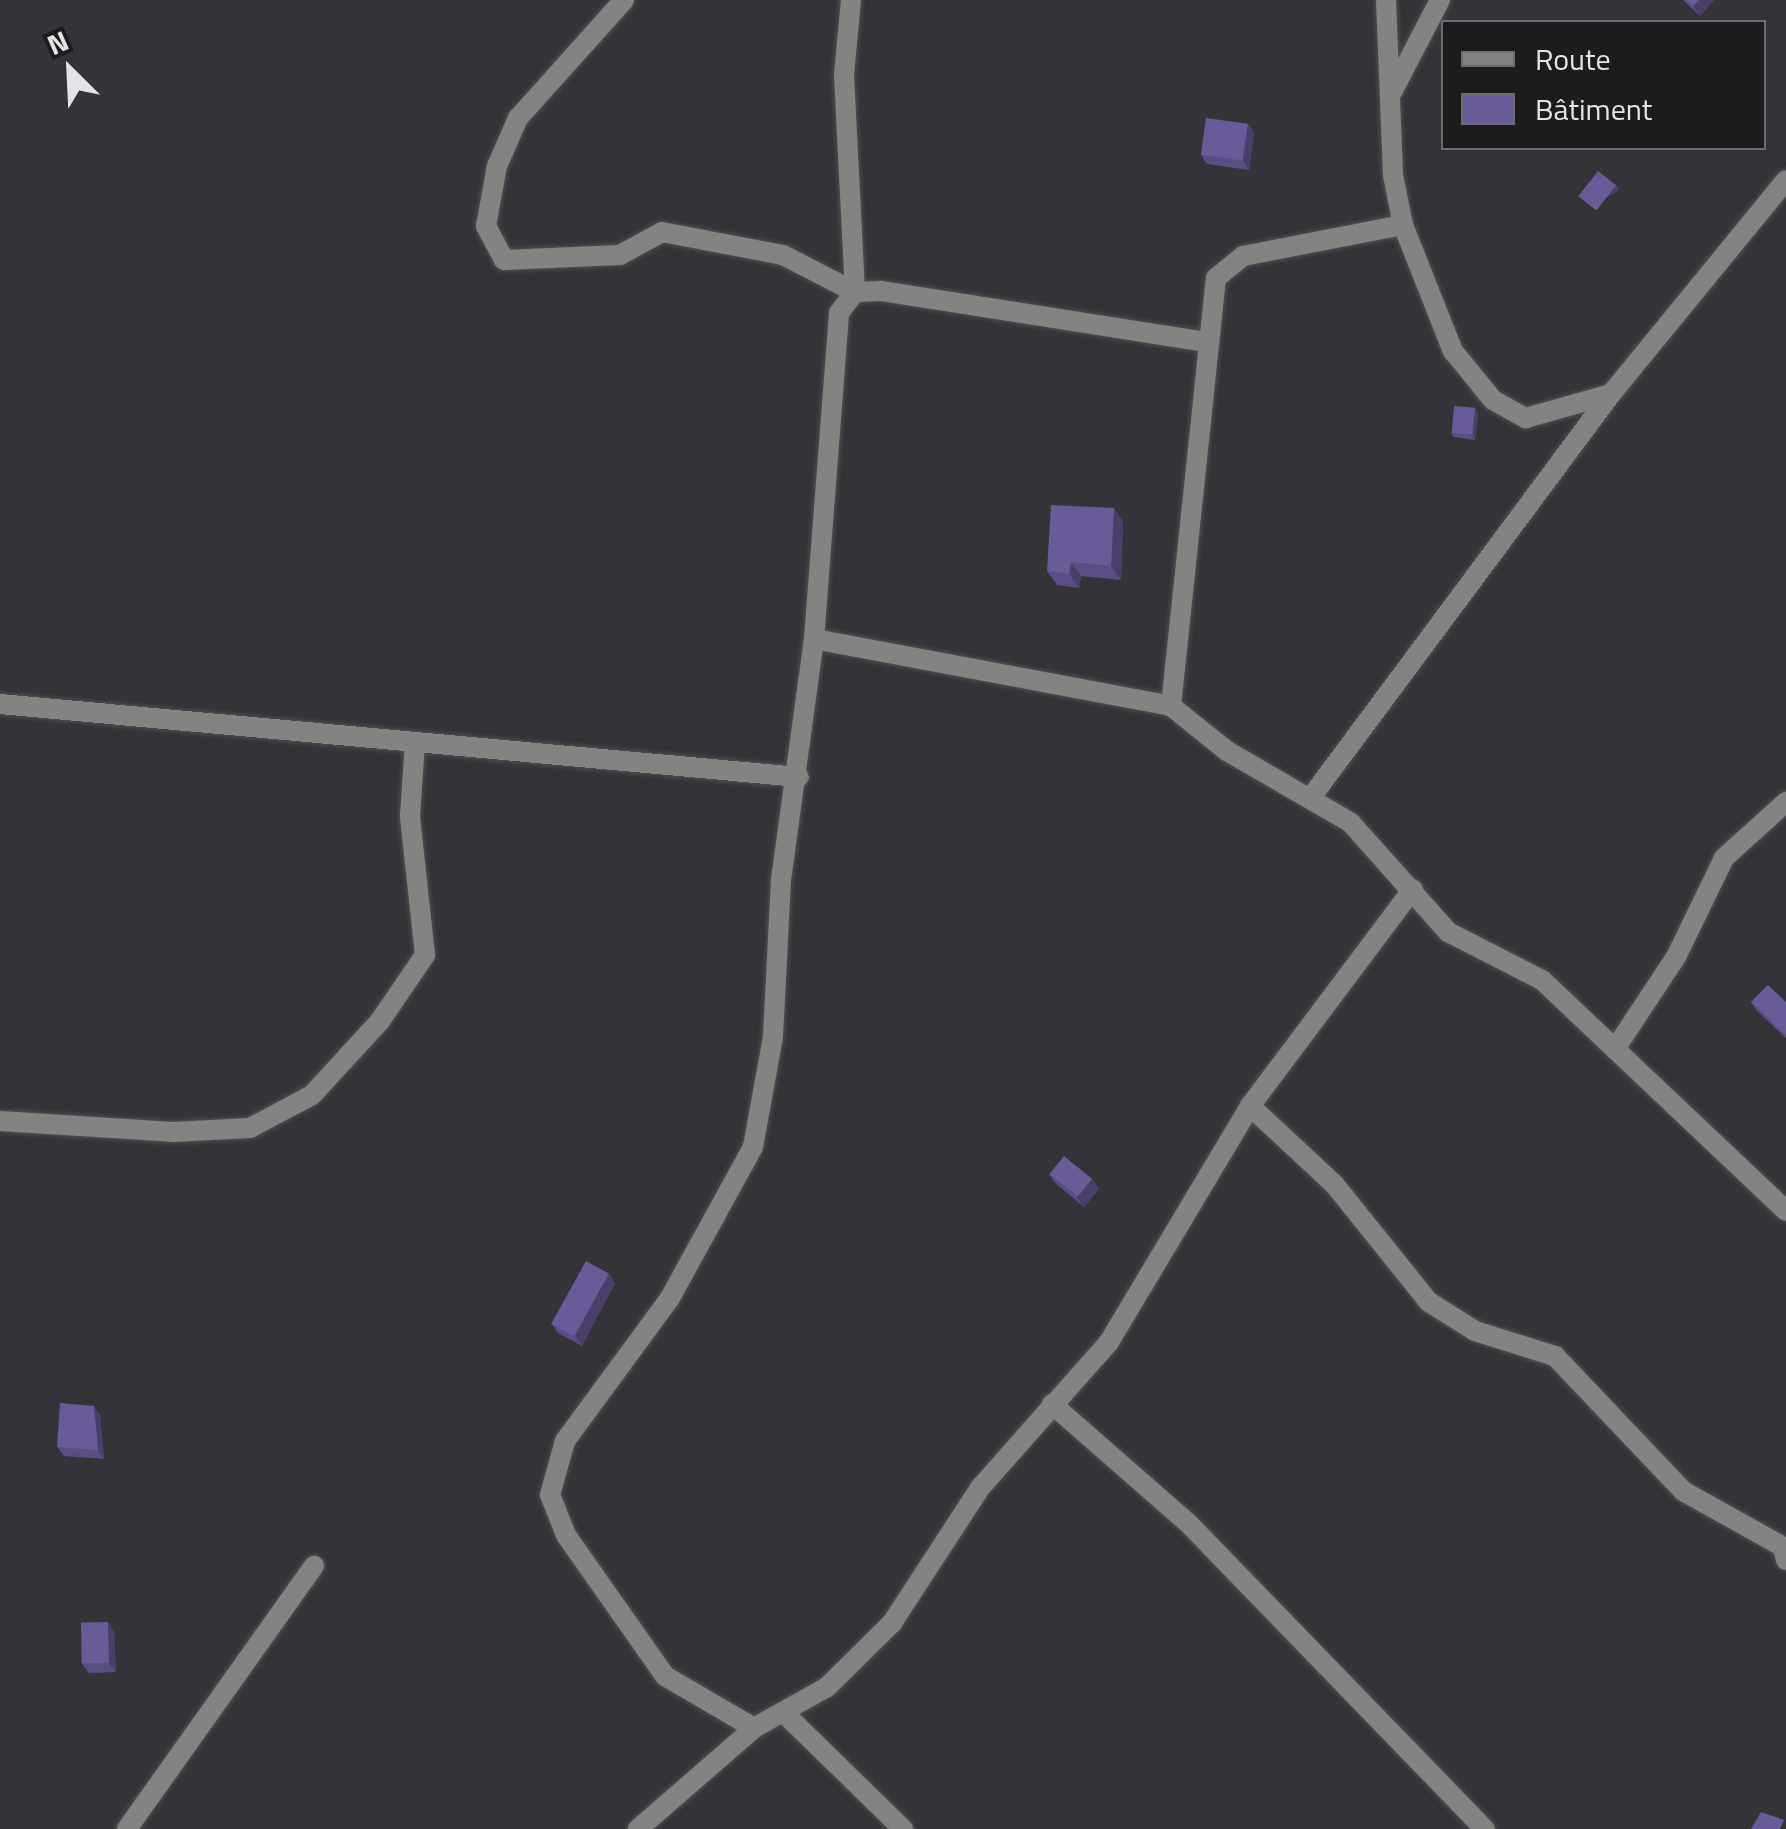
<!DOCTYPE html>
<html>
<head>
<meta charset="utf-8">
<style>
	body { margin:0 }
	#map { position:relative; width:1786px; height:1829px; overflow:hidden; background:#343438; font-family:"Titillium Web",sans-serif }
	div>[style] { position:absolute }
	.roads { filter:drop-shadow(0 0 2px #505054) drop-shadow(0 0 2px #505054) }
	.minor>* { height:20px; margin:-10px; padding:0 10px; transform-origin:10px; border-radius:10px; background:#858282 }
	.wall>* { inset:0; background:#5a4d83 }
	.shaded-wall>* { inset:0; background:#4a3f6a; transform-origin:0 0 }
	.building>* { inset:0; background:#695a98; transform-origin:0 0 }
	span { translate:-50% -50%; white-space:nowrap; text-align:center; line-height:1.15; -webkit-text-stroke:8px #1c1c1e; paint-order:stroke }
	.legend { position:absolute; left:1441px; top:20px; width:325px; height:130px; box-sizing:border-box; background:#1c1c1e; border:2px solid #6c6c6e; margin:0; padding:12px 18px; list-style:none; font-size:30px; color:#e4e4e6 }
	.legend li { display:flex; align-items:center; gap:20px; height:50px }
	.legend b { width:50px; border:2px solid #6c6c6e }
	.north { position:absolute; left:20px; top:20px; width:100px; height:100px; -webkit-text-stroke:8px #1c1c1e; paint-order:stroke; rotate:336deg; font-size:28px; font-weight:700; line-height:40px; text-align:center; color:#e4e4e6 }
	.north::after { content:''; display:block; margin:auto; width:35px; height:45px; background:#e4e4e6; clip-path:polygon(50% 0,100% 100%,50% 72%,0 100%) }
</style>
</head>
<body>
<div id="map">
	<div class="roads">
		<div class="minor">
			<div style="left:624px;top:0;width:159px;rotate:131.9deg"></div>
			<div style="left:518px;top:118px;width:52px;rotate:113.6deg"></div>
			<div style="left:497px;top:166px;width:61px;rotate:100.4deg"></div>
			<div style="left:486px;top:226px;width:38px;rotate:62deg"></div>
			<div style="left:504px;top:260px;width:116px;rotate:-2.5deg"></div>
			<div style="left:620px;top:255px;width:48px;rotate:-28.7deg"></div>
			<div style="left:662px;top:232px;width:123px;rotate:10.8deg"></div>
			<div style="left:783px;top:255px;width:81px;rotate:27.2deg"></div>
			<div style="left:855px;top:292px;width:217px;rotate:-92.9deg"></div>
			<div style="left:844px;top:75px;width:75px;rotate:-84.7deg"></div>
			<div style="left:1386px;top:0;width:175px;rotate:87.7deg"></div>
			<div style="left:1393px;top:175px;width:51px;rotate:78.7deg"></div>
			<div style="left:1403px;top:225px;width:136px;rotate:68.4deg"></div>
			<div style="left:1453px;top:351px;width:63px;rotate:50.8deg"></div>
			<div style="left:1493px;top:400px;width:38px;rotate:29deg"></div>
			<div style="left:1526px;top:418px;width:88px;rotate:-15.8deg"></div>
			<div style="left:1390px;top:96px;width:108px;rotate:-62.5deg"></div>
			<div style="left:814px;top:639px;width:363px;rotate:10.6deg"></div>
			<div style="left:1171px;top:706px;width:72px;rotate:38.8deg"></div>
			<div style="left:1227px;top:751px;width:143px;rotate:30.1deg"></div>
			<div style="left:1351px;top:823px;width:146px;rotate:48.3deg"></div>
			<div style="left:1448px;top:932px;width:106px;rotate:27.1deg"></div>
			<div style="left:1542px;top:980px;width:336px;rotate:43.4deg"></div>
			<div style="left:0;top:704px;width:802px;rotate:5.22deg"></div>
			<div style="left:1171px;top:706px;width:430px;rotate:-84deg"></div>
			<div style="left:1216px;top:278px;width:35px;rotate:-39deg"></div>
			<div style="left:1243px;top:256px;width:163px;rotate:-11deg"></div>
			<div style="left:1312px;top:796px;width:501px;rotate:-53.36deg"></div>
			<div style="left:1611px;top:394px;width:276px;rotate:-50.7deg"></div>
			<div style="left:1615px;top:1049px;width:110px;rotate:-56.5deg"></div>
			<div style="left:1676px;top:957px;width:110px;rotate:-64.1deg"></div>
			<div style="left:1724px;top:858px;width:84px;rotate:-42.1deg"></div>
			<div style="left:1250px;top:1106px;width:115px;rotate:42.9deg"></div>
			<div style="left:1334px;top:1184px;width:151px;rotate:51.2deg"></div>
			<div style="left:1429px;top:1302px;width:54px;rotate:32.2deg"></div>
			<div style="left:1475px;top:1331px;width:84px;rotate:17.4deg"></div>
			<div style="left:1555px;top:1356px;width:186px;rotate:46.5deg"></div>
			<div style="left:1683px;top:1491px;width:115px;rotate:29.2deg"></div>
			<div style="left:1783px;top:1547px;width:13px;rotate:77deg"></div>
			<div style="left:0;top:1121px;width:173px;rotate:3.6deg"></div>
			<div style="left:173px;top:1132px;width:77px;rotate:-3deg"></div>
			<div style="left:250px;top:1128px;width:70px;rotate:-28deg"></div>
			<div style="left:312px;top:1095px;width:100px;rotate:-47.4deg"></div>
			<div style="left:380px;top:1021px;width:80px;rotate:-55.7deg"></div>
			<div style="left:425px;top:955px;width:140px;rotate:-96.2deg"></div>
			<div style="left:410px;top:816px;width:74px;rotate:-86.1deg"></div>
			<div style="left:1052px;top:1404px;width:179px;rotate:41.2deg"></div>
			<div style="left:1187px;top:1522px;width:428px;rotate:45.9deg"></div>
			<div style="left:783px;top:1712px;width:168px;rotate:44.3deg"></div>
			<div style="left:754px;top:1728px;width:103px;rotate:-149.7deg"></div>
			<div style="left:665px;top:1676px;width:172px;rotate:-125.1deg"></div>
			<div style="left:566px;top:1535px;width:43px;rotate:-111.8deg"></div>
			<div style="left:550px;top:1495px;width:56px;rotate:-74.5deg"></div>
			<div style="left:565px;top:1441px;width:177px;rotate:-53.7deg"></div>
			<div style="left:670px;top:1298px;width:172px;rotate:-61.2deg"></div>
			<div style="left:753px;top:1147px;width:112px;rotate:-79.7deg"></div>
			<div style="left:773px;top:1037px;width:157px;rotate:-87.1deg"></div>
			<div style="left:781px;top:880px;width:243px;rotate:-82.2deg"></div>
			<div style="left:814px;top:639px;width:327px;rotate:-85.6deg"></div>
			<div style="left:839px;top:313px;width:26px;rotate:-53deg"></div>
			<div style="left:855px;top:292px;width:26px;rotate:-2deg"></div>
			<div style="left:881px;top:291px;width:328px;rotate:8.9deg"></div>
			<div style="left:127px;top:1829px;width:323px;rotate:-54.6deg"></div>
			<div style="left:638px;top:1829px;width:154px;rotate:-41deg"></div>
			<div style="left:754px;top:1728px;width:84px;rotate:-29.3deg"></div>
			<div style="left:827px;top:1687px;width:91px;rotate:-44.6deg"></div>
			<div style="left:892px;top:1623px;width:161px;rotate:-56.9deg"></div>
			<div style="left:980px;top:1488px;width:195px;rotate:-48.5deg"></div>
			<div style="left:1109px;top:1342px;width:275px;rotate:-59.1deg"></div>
			<div style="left:1250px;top:1106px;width:271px;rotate:-53.1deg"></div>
		</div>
	</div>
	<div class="wall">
		<div style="clip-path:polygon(1683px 0,1714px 0,1700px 16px)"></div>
		<div style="clip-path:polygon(1248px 124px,1254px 133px,1249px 170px,1207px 164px,1201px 155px)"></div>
		<div style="clip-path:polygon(1475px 408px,1478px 413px,1475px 440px,1454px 437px,1451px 433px)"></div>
		<div style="clip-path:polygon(1114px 508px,1123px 522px,1121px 580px,1081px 576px,1079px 588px,1057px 585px,1047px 571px)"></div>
		<div style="clip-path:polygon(1751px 1002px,1786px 1002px,1786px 1038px,1758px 1012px)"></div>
		<div style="clip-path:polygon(1049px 1174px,1092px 1179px,1099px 1189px,1084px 1207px,1055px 1183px)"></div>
		<div style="clip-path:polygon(609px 1274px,615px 1283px,582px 1346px,558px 1333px,552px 1324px)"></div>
		<div style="clip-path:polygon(100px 1415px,104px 1459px,64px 1456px,57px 1447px)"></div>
		<div style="clip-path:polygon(114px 1632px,116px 1672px,89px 1673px,82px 1664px)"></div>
	</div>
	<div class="shaded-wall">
		<div style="clip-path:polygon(1699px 0,1714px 0,1700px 16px,1693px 6px)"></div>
		<div style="clip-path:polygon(1248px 124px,1254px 133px,1249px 170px,1243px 161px)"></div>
		<div style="left:1616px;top:185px;width:6px;height:32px;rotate:59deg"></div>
		<div style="clip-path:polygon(1475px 408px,1478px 413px,1475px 440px,1472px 435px)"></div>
		<div style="clip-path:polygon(1114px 508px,1123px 522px,1121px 580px,1111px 566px)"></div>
		<div style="clip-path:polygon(1071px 562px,1081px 576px,1079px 588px,1069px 574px)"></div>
		<div style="clip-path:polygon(1092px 1179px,1099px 1189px,1084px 1207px,1077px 1198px)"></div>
		<div style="clip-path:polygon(609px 1274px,615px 1283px,582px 1346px,575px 1336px)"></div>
		<div style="clip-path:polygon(94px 1406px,100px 1415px,104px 1459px,98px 1450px)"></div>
		<div style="clip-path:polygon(108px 1622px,114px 1632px,116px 1672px,109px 1663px)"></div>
	</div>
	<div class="building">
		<div style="clip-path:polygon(1687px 0,1699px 0,1693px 6px)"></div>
		<div style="left:1206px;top:118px;width:42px;height:37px;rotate:8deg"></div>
		<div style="left:1598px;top:171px;width:23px;height:32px;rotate:38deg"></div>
		<div style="left:1454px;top:406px;width:21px;height:27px;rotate:5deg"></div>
		<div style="clip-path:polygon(1051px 505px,1114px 508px,1111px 566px,1071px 562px,1069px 574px,1047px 571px)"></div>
		<div style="clip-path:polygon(1768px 985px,1786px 1002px,1786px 1035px,1751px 1002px)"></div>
		<div style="left:1064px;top:1156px;width:36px;height:23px;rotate:39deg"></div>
		<div style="left:586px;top:1261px;width:26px;height:72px;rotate:29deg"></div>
		<div style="clip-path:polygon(60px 1403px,94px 1406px,98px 1450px,57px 1447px)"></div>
		<div style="left:108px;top:1622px;width:41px;height:27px;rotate:89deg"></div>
		<div style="clip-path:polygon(1761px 1812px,1784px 1820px,1780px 1829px,1751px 1829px)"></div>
	</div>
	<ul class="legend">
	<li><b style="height:12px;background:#858282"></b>Route</li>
	<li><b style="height:28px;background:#695a98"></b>Bâtiment</li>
	</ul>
	<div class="north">N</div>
</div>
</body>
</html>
